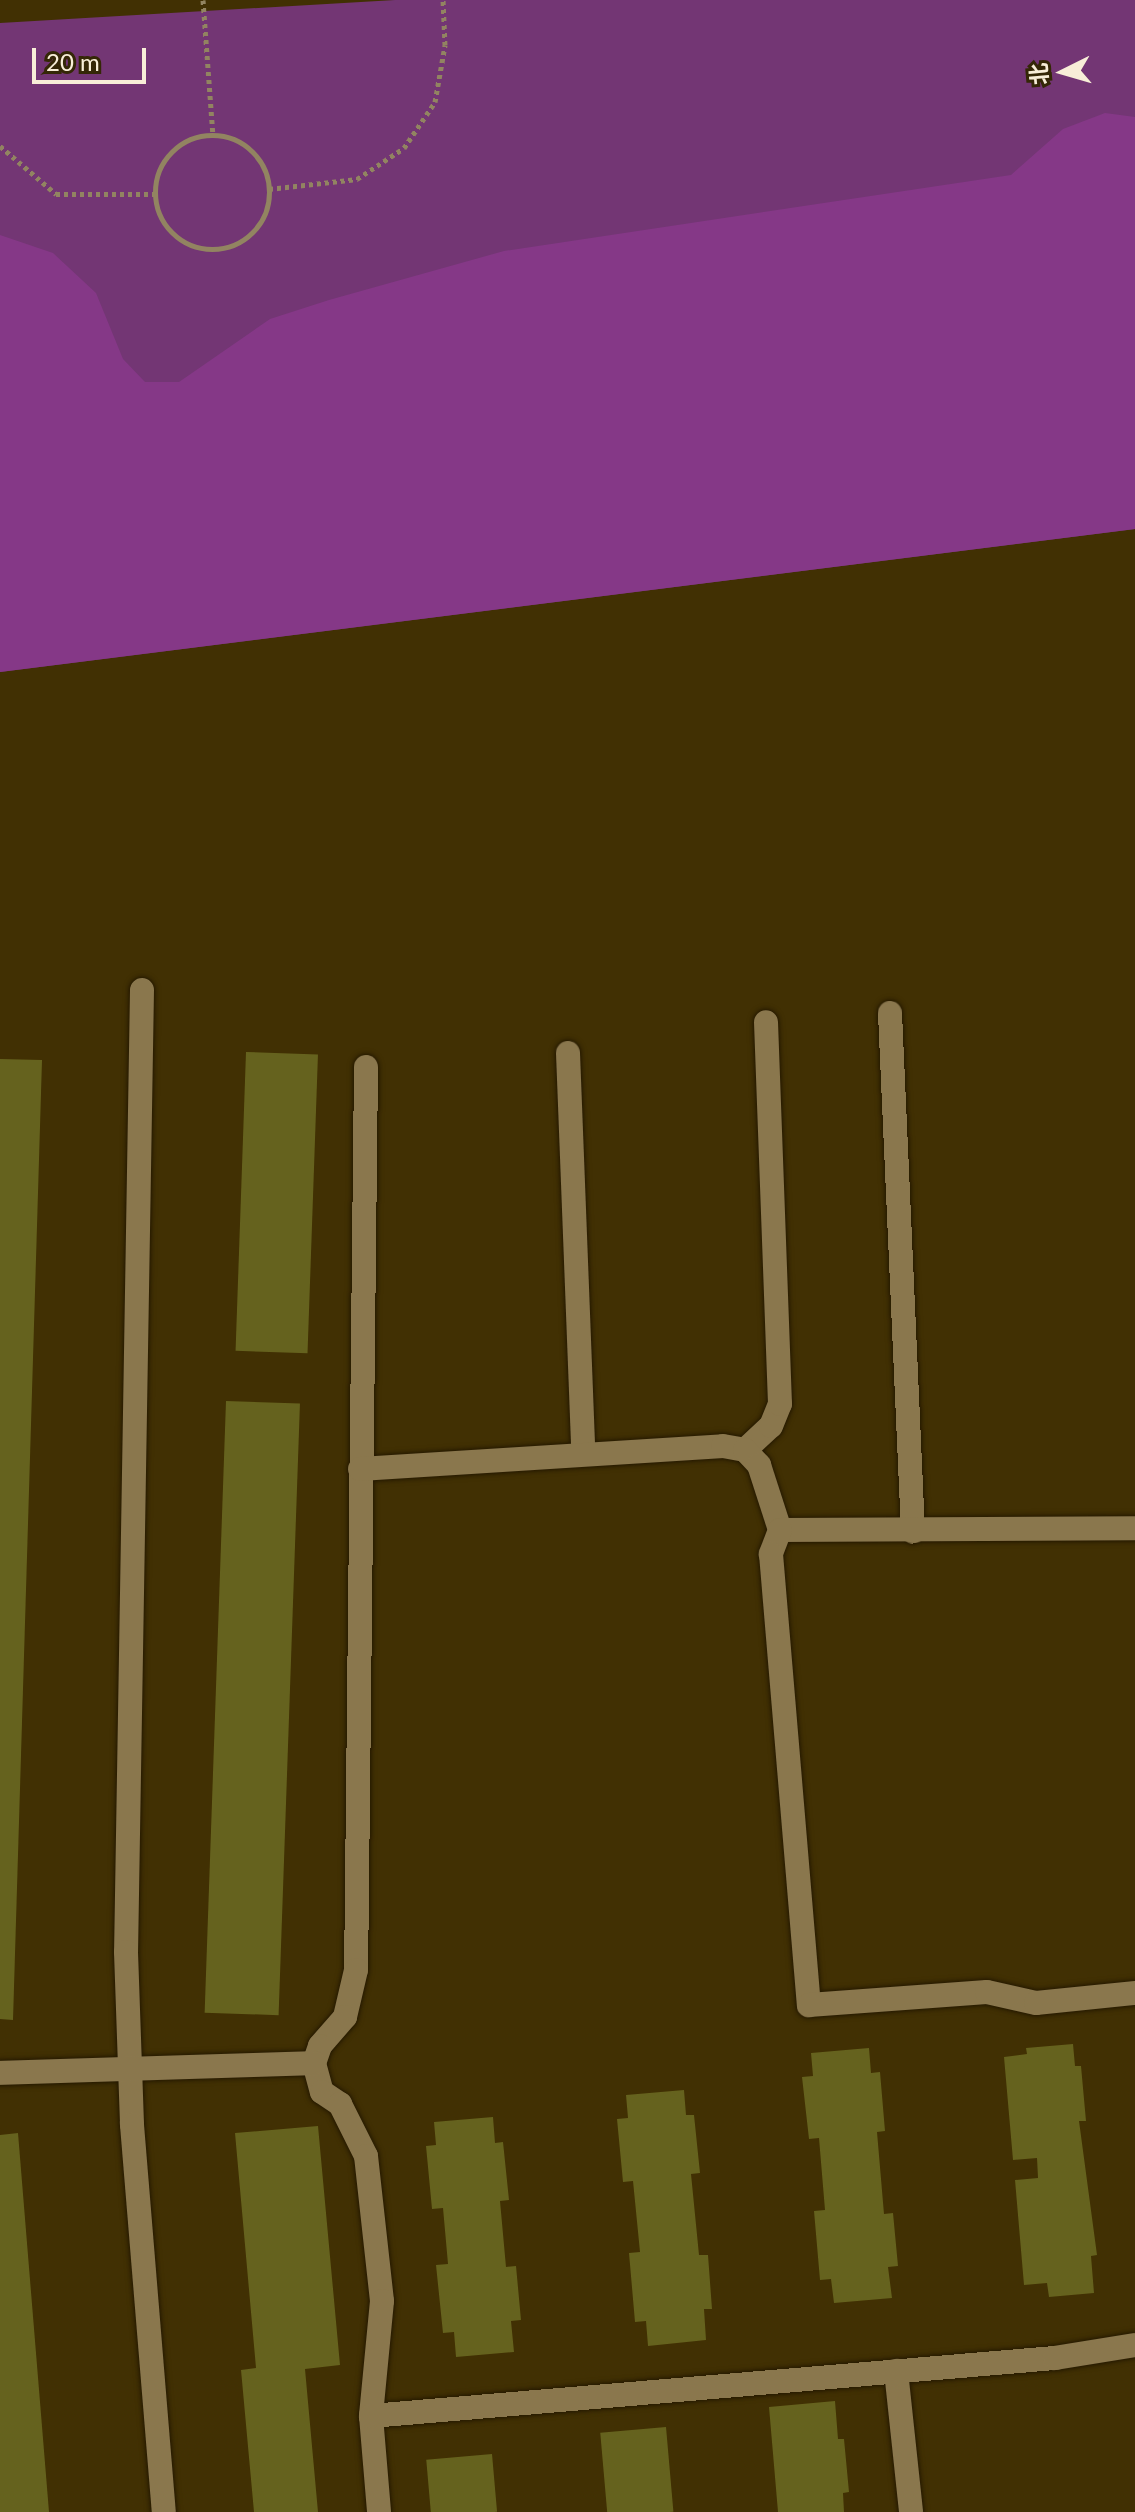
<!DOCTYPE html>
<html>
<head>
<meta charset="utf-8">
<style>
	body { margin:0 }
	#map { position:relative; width:1135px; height:2512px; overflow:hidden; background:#413003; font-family:Lato,"Noto Sans SC",sans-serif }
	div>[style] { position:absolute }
	.green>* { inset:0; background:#733674 }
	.forest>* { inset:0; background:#853887 }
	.building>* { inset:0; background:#65621e; transform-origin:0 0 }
	.path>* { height:5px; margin-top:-2.5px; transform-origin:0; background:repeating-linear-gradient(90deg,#928461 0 4px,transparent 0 8px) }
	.path>.ring { margin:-2.5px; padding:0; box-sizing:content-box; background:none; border:5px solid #928461; border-radius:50% }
	.roads { filter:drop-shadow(0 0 2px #251900) drop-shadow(0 0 2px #251900) }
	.minor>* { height:24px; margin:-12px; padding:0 12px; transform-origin:12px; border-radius:12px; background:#8a774d }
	span { translate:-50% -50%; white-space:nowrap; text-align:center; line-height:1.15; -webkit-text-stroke:6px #342706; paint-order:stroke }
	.north { position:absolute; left:1023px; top:32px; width:80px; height:80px; -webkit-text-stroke:6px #342706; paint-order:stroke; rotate:265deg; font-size:22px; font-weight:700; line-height:32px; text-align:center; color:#f8eed8 }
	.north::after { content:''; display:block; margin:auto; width:28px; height:36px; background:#f8eed8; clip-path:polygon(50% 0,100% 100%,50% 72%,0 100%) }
	.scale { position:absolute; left:32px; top:48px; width:114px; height:36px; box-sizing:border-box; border:4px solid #f8eed8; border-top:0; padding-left:10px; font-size:24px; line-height:28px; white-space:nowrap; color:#f8eed8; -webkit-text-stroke:6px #342706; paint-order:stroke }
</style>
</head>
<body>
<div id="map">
	<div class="green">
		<div style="clip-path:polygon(395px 0,1135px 0,1135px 529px,0 672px,0 23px)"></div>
	</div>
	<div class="forest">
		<div style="clip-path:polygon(1105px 113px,1135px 117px,1135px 529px,0 672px,0 235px,53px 253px,96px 293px,123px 359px,145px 382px,179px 382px,270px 319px,329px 300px,504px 251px,1011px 175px,1063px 129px)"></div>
	</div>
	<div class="building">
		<div style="left:246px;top:1052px;width:72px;height:299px;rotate:2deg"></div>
		<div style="clip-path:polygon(0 1059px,42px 1060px,13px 2020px,0 2019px)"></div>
		<div style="left:226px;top:1401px;width:74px;height:612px;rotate:2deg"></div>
		<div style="clip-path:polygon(1073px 2044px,1075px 2066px,1081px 2066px,1086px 2121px,1079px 2121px,1097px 2255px,1091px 2256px,1094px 2293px,1049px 2297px,1047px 2283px,1024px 2285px,1015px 2180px,1038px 2178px,1037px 2158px,1013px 2160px,1004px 2057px,1027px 2054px,1026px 2048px)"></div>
		<div style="clip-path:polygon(869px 2048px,871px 2073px,880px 2072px,885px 2131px,877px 2132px,884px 2214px,893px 2213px,898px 2266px,888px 2267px,892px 2298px,834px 2303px,831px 2279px,820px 2280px,814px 2211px,825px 2210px,819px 2138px,809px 2139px,802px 2077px,813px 2076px,811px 2053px)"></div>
		<div style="clip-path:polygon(684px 2090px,686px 2115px,694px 2115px,700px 2173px,691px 2174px,699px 2255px,708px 2255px,712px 2309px,704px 2309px,706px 2340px,648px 2346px,646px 2321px,635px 2322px,629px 2253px,640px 2252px,633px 2181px,623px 2182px,617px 2119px,628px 2118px,626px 2095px)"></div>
		<div style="clip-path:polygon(493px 2117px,495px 2143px,503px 2142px,509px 2200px,500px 2201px,506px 2267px,516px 2266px,521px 2320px,511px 2321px,514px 2352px,456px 2357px,454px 2332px,443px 2333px,436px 2265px,448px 2264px,443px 2208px,432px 2209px,426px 2146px,436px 2145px,434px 2122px)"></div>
		<div style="clip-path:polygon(318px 2126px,340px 2365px,305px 2369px,318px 2512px,254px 2512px,241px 2370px,256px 2368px,235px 2133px)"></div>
		<div style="clip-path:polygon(18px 2133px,49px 2512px,0 2512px,0 2135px)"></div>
		<div style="clip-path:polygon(835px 2401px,838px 2439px,844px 2439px,849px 2492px,843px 2493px,844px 2512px,778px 2512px,769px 2407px)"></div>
		<div style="left:666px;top:2427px;width:85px;height:66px;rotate:85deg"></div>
		<div style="left:492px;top:2454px;width:58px;height:66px;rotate:85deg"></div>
	</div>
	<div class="path">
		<div style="left:203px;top:0;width:136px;rotate:85.8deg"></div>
		<div class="ring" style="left:155px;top:135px;width:109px;height:109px"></div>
		<div style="left:0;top:146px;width:74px;rotate:40.6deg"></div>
		<div style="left:56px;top:194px;width:99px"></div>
		<div style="left:269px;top:189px;width:89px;rotate:-6.5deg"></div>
		<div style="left:357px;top:179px;width:56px;rotate:-33.4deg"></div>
		<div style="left:404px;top:148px;width:55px;rotate:-56deg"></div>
		<div style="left:435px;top:102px;width:58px;rotate:-80deg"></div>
		<div style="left:445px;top:45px;width:45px;rotate:-92.5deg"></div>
	</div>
	<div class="roads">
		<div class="minor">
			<div style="left:142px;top:990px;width:962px;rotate:90.95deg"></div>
			<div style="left:126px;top:1952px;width:173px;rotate:88deg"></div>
			<div style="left:132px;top:2125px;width:388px;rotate:85.3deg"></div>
			<div style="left:890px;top:1013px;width:519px;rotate:87.46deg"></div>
			<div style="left:568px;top:1053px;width:399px;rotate:87.8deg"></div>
			<div style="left:366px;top:1067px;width:903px;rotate:90.63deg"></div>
			<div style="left:356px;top:1970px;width:48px;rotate:103.2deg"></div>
			<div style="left:345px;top:2017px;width:38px;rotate:131deg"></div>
			<div style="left:320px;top:2046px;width:18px;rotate:109deg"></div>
			<div style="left:314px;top:2063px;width:30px;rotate:75deg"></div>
			<div style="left:322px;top:2092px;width:22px;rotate:34deg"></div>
			<div style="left:340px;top:2104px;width:58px;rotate:63.4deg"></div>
			<div style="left:366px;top:2156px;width:146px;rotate:83.7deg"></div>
			<div style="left:382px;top:2301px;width:116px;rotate:95.5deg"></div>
			<div style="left:371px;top:2416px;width:96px;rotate:85.2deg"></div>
			<div style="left:745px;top:1450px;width:35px;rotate:-43deg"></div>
			<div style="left:771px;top:1426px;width:24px;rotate:-68deg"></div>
			<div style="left:780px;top:1404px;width:382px;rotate:-92.1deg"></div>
			<div style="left:360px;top:1469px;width:364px;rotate:-3.6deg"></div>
			<div style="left:723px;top:1446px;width:22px;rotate:10deg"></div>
			<div style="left:745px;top:1450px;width:21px;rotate:47deg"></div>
			<div style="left:759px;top:1465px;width:68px;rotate:72.1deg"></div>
			<div style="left:780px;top:1530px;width:355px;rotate:-0.3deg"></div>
			<div style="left:780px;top:1530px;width:26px;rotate:111deg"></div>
			<div style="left:771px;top:1554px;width:453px;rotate:85.2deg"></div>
			<div style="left:809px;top:2005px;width:178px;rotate:-4.2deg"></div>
			<div style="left:987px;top:1992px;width:50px;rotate:12.7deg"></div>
			<div style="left:1036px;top:2003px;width:100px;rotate:-5.8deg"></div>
			<div style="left:0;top:2073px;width:314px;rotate:-1.8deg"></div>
			<div style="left:896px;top:2371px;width:142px;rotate:83.9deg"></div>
			<div style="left:371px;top:2416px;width:686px;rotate:-4.85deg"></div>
			<div style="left:1055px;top:2358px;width:81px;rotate:-9.2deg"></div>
		</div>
	</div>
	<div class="north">北</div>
	<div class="scale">20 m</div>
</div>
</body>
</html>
